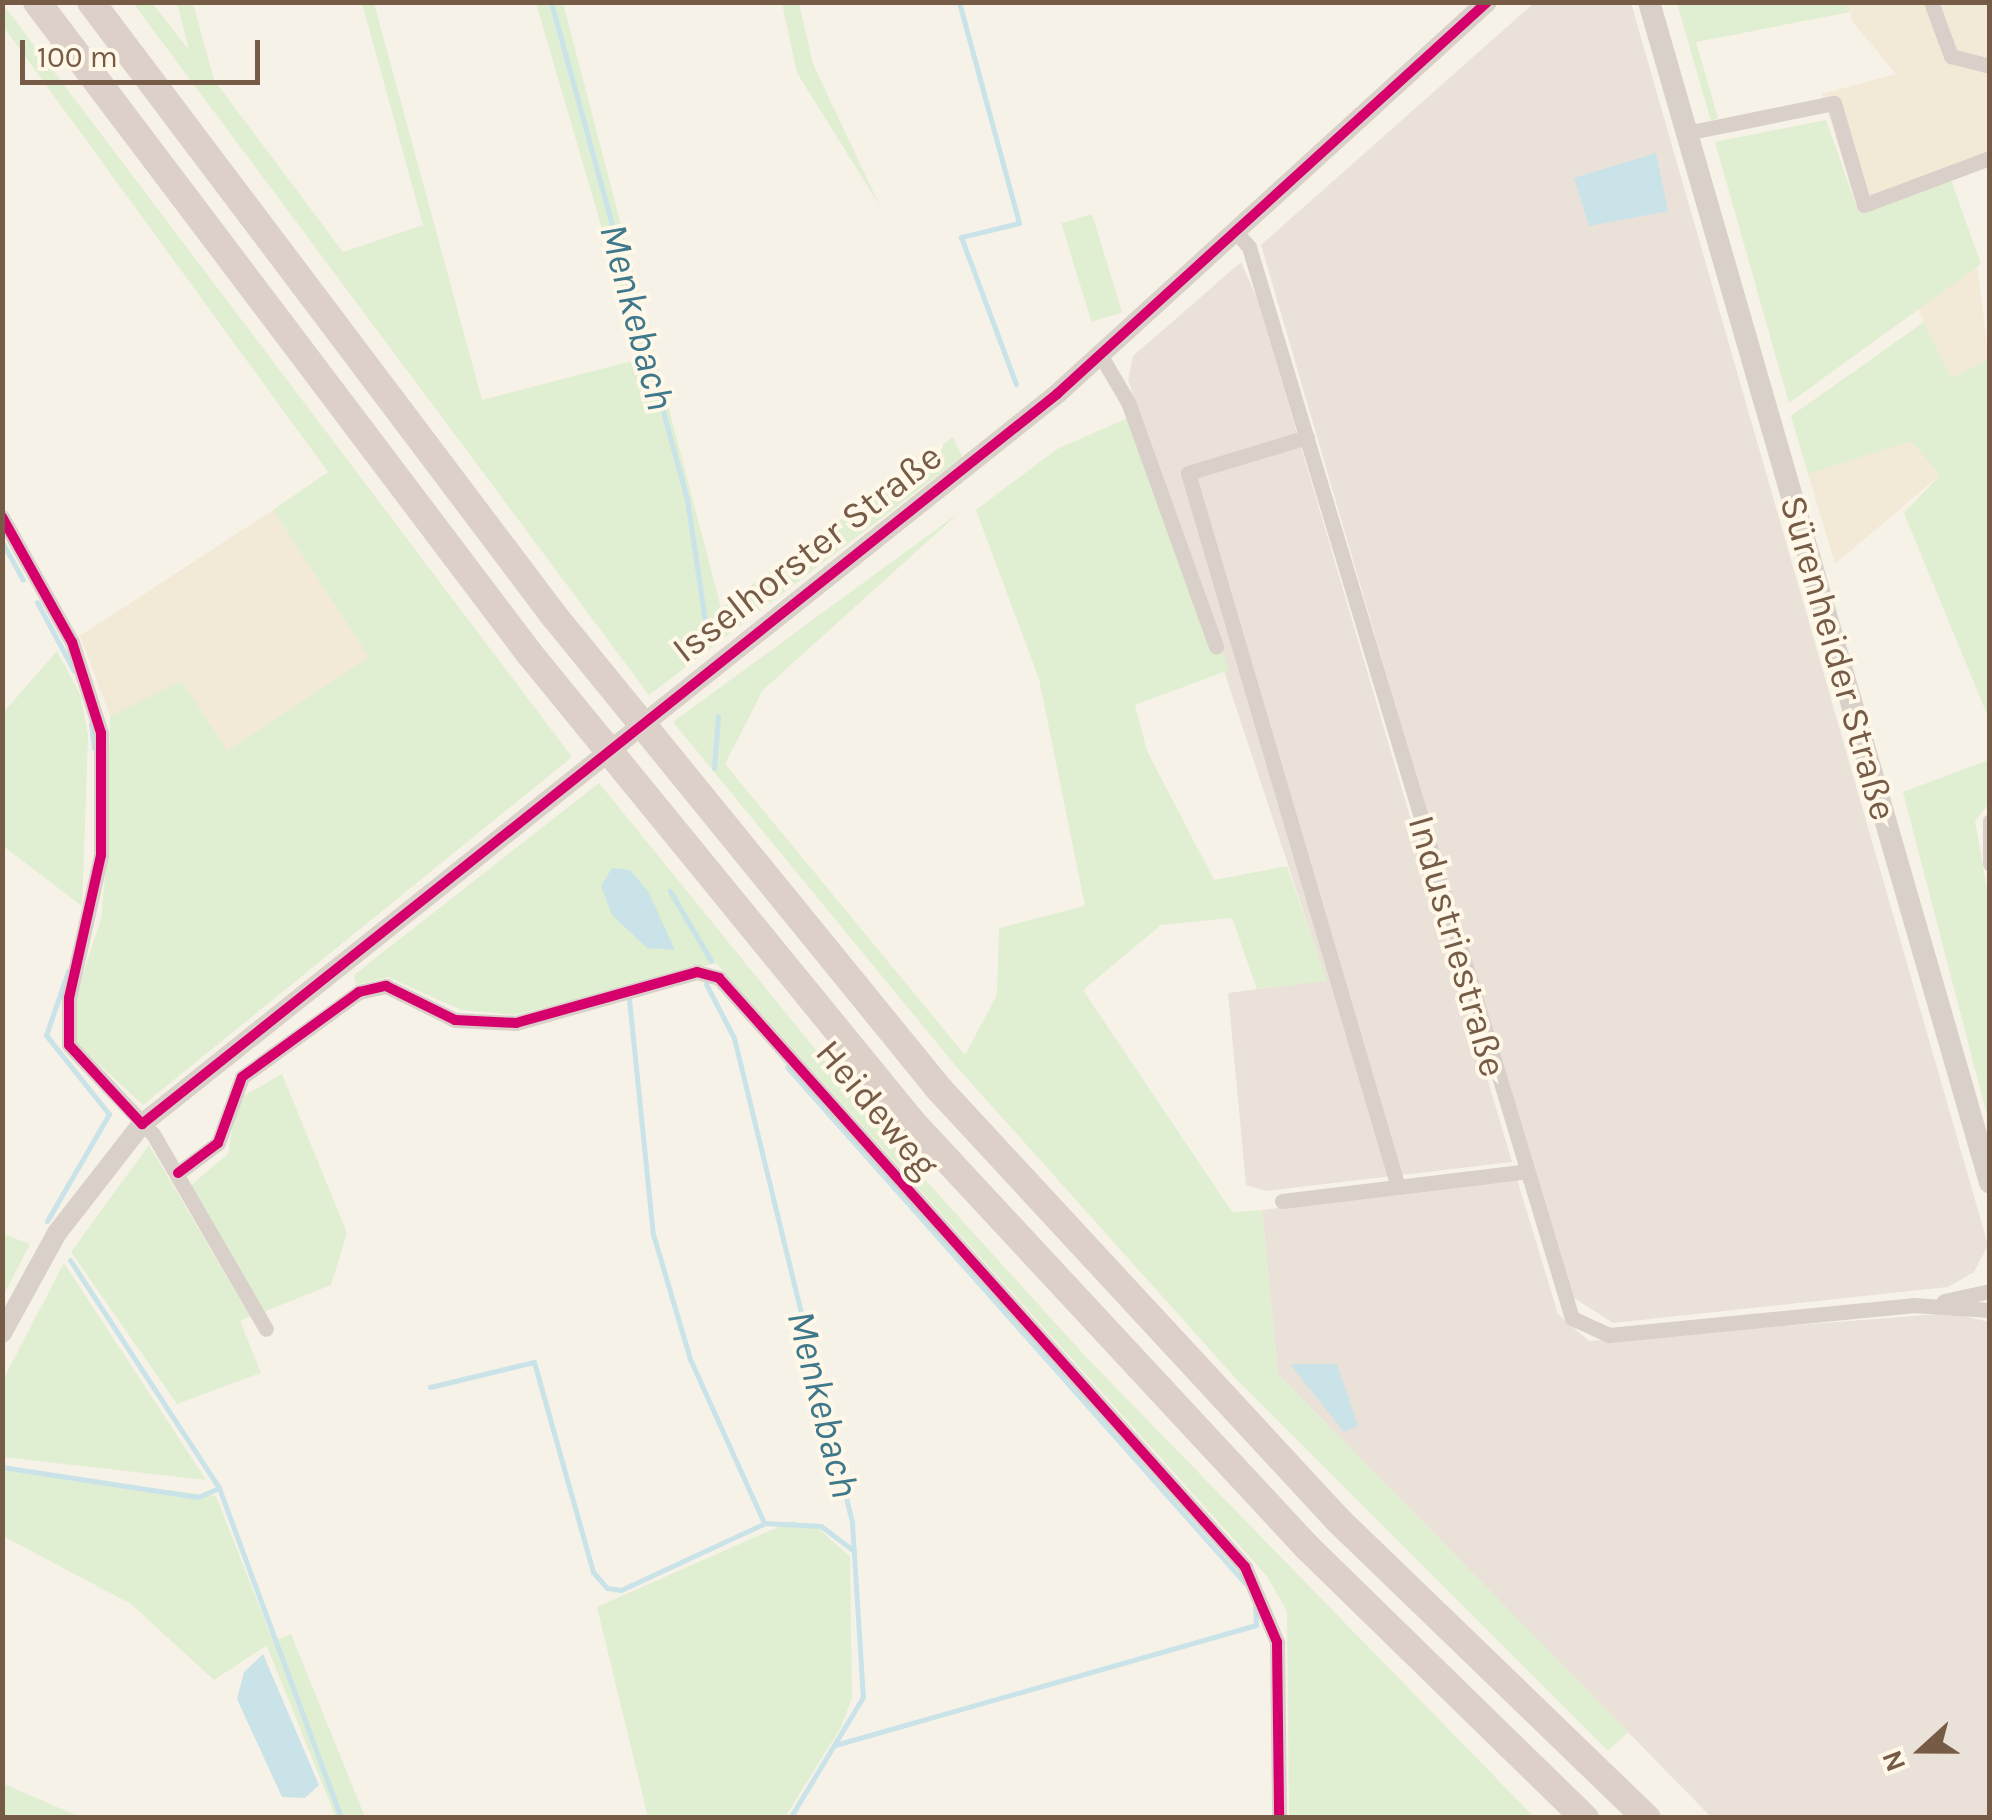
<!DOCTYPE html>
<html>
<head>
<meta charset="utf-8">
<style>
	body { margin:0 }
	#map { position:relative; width:1992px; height:1820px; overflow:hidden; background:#f7f2e7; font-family:Karla,sans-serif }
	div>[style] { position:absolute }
	.residential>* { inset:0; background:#f3e9d7 }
	.industrial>* { inset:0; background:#eae2d9 }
	.green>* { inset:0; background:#e0eed1; transform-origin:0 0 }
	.water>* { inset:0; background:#c9e3e8 }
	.stream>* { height:5px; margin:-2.5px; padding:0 2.5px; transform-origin:2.5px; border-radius:2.5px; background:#c9e3e8 }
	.minor>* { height:15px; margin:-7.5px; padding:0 7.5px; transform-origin:7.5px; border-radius:7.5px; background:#d8d0c9 }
	.tertiary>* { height:20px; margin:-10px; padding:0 10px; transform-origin:10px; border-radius:10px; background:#d8d0c9 }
	.secondary>* { height:22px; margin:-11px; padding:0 11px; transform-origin:11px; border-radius:11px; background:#d8d0c9 }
	.motorway>* { height:28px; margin:-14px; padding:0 14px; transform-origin:14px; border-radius:14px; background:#dcd0c8 }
	.cycleway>* { height:10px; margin:-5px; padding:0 5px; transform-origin:5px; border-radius:5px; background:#d6006c }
	span { translate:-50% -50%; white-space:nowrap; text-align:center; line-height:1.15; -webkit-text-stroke:8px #fff8e8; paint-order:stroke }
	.street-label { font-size:38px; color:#765b47 }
	.water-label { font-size:40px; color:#3f788b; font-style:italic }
	.frame { position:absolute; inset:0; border:5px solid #765b47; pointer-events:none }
	.north { position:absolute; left:1872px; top:1700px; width:100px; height:100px; -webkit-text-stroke:8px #fff8e8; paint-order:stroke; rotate:249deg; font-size:28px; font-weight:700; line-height:40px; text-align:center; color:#765b47 }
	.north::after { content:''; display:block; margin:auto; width:35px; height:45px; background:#765b47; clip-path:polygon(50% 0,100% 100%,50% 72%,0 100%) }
	.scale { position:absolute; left:20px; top:40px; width:240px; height:45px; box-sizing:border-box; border:5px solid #765b47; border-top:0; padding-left:12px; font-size:30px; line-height:35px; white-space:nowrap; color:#765b47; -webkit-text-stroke:8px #fff8e8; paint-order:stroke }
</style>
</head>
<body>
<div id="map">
	<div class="residential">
		<div style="clip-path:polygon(1849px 3px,1989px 3px,1989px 165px,1859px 213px,1822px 94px,1896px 74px,1852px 21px)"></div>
		<div style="clip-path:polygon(1977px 266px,1989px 359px,1951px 379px,1918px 309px)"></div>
		<div style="clip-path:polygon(1911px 440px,1940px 475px,1835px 564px,1808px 474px)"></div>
		<div style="clip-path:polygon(273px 510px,370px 658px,227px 752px,182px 682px,110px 716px,80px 636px)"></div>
	</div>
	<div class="industrial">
		<div style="clip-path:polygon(1534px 3px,1631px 3px,1988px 1245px,1974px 1272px,1948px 1287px,1613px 1323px,1574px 1298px,1533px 1177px,1261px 245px)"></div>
		<div style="clip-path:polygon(1241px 262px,1257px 298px,1512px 1162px,1266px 1191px,1246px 1185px,1228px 993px,1326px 980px,1128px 380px,1133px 356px)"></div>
		<div style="clip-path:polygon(1517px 1179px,1558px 1314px,1589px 1341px,1952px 1313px,1989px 1322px,1989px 1817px,1711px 1817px,1278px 1374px,1262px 1210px)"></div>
	</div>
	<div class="green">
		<div style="clip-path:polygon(2px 3px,572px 757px,143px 1105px,76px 1043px,75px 998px,101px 919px,107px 857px,110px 716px,182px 681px,227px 751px,369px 657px,273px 510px,328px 472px,3px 26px)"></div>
		<div style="clip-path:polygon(133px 3px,152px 3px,189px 50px,177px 3px,193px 3px,214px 80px,343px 252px,423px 225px,362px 3px,374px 3px,482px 400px,640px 359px,536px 3px,563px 3px,721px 608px,953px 437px,962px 457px,649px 695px)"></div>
		<div style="clip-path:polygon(782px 3px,799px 3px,813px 64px,880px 206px,797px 73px)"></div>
		<div style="clip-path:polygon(1677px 3px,1849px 3px,1850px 12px,1696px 42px,1718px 118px,1711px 121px)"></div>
		<div style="clip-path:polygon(1826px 120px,1859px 213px,1951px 180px,1981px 264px,1789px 403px,1715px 142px)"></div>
		<div style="left:1092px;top:214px;width:103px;height:32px;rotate:73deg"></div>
		<div style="clip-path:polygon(1924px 322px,1951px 378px,1989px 359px,1989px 719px,1904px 513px,1940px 475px,1911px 441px,1808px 474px,1791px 416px)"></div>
		<div style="clip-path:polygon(1137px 414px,1229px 670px,1135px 705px,1147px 751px,1214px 880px,1287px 866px,1327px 981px,1257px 989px,1232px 918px,1161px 925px,1083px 990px,1232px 1212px,1262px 1210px,1278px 1374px,1628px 1732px,1608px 1751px,1238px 1381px,955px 1065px,673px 722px,960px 512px,763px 690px,725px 764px,965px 1055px,997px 995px,999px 928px,1085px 906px,1039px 679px,976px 510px,1057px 449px)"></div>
		<div style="clip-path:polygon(57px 651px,81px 696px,88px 736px,82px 906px,3px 846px,3px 713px)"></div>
		<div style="clip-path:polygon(1989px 760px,1989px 803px,1975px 821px,1989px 900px,1989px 1123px,1903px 792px)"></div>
		<div style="clip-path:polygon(599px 783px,889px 1140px,1088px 1359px,1534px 1817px,1289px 1817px,1287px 1611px,1266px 1575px,716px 963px,515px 1015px,461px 1010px,388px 977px,356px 985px,354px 975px)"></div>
		<div style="clip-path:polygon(282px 1074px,347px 1233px,331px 1285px,261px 1313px,191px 1185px,228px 1154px,237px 1100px)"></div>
		<div style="clip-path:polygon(149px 1145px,250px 1316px,240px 1321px,261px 1373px,177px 1404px,71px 1252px)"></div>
		<div style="clip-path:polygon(3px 1234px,30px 1244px,3px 1296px,2px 1234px)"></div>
		<div style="clip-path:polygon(64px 1263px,206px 1480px,3px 1457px,3px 1380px)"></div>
		<div style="clip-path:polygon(3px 1470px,216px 1496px,273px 1641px,214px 1680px,131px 1604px,3px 1536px)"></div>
		<div style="clip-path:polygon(792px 1521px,819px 1529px,850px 1557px,852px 1698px,841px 1727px,785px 1817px,648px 1817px,597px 1607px)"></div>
		<div style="left:291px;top:1634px;width:197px;height:27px;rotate:68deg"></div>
		<div style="clip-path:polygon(2px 1783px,80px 1817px,94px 1817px,3px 1817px)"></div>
	</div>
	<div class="water">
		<div style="clip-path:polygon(1656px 153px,1668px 211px,1589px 226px,1574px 178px)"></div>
		<div style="clip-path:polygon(612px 868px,630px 870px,648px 891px,675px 950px,647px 948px,612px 915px,601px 886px)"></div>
		<div style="clip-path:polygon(1290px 1364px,1337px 1364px,1358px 1426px,1344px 1432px)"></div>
		<div style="clip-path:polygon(263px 1654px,319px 1785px,305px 1798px,282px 1797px,237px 1699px,244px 1672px)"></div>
	</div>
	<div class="stream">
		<div style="left:551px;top:2px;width:515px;rotate:74.7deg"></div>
		<div style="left:687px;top:499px;width:137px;rotate:81.6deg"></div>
		<div style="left:959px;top:2px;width:229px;rotate:74.8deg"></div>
		<div style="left:1019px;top:223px;width:60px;rotate:166.4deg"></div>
		<div style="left:961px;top:237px;width:157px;rotate:69.5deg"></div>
		<div style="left:2px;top:542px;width:43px;rotate:61.1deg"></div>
		<div style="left:37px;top:602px;width:78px;rotate:61.8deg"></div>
		<div style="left:91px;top:724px;width:24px;rotate:83deg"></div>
		<div style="left:714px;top:768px;width:52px;rotate:-85.6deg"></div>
		<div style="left:670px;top:891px;width:81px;rotate:59.6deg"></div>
		<div style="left:706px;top:984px;width:61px;rotate:62.6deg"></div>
		<div style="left:734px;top:1038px;width:499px;rotate:76.3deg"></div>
		<div style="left:852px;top:1523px;width:174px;rotate:86.4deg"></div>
		<div style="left:863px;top:1697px;width:141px;rotate:121.1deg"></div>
		<div style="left:629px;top:999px;width:236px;rotate:84.2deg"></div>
		<div style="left:653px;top:1234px;width:130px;rotate:73.5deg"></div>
		<div style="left:690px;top:1359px;width:180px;rotate:65.7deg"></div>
		<div style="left:764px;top:1523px;width:57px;rotate:3deg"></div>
		<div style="left:821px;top:1526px;width:41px;rotate:37.1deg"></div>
		<div style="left:787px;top:1067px;width:690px;rotate:48.41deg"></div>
		<div style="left:47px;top:1221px;width:124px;rotate:-59.9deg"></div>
		<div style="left:109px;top:1114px;width:101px;rotate:-128.6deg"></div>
		<div style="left:46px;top:1035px;width:68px;rotate:-71deg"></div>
		<div style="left:70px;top:1260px;width:272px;rotate:56.8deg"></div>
		<div style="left:219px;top:1488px;width:352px;rotate:69.7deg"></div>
		<div style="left:430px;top:1387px;width:107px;rotate:-13.5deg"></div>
		<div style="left:534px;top:1362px;width:218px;rotate:74.3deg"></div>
		<div style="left:593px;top:1572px;width:21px;rotate:49deg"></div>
		<div style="left:607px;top:1588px;width:14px;rotate:8deg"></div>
		<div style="left:621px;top:1590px;width:157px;rotate:-24.9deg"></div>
		<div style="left:2px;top:1467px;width:198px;rotate:8.7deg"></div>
		<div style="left:198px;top:1497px;width:23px;rotate:-23deg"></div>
		<div style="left:835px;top:1745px;width:438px;rotate:-15.9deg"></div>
		<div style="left:1256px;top:1625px;width:18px;rotate:-93deg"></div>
	</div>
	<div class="minor">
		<div style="left:1931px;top:2px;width:58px;rotate:69.7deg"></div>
		<div style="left:1951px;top:56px;width:40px;rotate:14.4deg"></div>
		<div style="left:1686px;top:133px;width:151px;rotate:-11.5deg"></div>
		<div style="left:1834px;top:103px;width:106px;rotate:73.6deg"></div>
		<div style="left:1864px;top:205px;width:134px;rotate:-20.5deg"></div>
		<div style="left:1236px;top:232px;width:20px;rotate:49deg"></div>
		<div style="left:1249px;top:247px;width:1119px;rotate:73.22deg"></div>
		<div style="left:1572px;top:1318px;width:41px;rotate:24.7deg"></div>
		<div style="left:1609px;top:1335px;width:305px;rotate:-5.6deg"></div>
		<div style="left:1913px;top:1305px;width:77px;rotate:3.7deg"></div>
		<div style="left:1101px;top:356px;width:53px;rotate:59.6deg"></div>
		<div style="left:1128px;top:402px;width:260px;rotate:70.2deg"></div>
		<div style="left:1307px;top:437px;width:124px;rotate:163.2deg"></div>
		<div style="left:1188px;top:473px;width:744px;rotate:73.61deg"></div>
		<div style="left:2px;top:517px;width:143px;rotate:60.8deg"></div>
		<div style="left:72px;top:642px;width:96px;rotate:72.3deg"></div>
		<div style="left:101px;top:733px;width:122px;rotate:90deg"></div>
		<div style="left:101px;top:855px;width:147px;rotate:102.6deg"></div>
		<div style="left:69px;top:998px;width:47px;rotate:90deg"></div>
		<div style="left:69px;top:1045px;width:122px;rotate:46.7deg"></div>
		<div style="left:153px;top:1134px;width:225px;rotate:59.9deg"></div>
		<div style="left:1990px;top:821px;width:43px;rotate:90deg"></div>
		<div style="left:178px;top:1173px;width:50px;rotate:-36.9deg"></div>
		<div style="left:218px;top:1143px;width:70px;rotate:-70deg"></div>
		<div style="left:242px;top:1077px;width:145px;rotate:-36deg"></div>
		<div style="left:359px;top:992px;width:28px;rotate:-13deg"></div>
		<div style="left:386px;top:986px;width:77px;rotate:26.2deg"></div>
		<div style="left:455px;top:1020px;width:61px;rotate:2.8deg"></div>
		<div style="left:516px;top:1023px;width:188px;rotate:-15.7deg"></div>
		<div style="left:697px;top:972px;width:23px;rotate:15deg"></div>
		<div style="left:719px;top:978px;width:790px;rotate:48.23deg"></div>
		<div style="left:1245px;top:1567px;width:82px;rotate:66.9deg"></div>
		<div style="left:1277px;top:1642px;width:176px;rotate:89.3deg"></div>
		<div style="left:1282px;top:1201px;width:243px;rotate:-6.9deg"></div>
		<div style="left:1944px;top:1301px;width:47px;rotate:-12.3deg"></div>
	</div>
	<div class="tertiary">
		<div style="left:2px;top:1333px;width:114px;rotate:-61.2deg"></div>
		<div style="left:57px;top:1233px;width:138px;rotate:-52.1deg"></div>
		<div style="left:142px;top:1124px;width:1171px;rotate:-38.58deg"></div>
		<div style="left:1057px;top:394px;width:582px;rotate:-42.35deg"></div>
	</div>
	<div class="secondary">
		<div style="left:1649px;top:2px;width:1229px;rotate:73.89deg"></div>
	</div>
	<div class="motorway">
		<div style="left:37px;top:2px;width:816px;rotate:52.92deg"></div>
		<div style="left:529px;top:653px;width:607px;rotate:50.75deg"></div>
		<div style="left:913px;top:1123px;width:580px;rotate:47.1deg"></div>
		<div style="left:1308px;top:1548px;width:387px;rotate:44.3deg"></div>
		<div style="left:91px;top:2px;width:770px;rotate:52.97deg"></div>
		<div style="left:555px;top:617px;width:610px;rotate:50.86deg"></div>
		<div style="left:940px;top:1090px;width:587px;rotate:47.21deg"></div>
		<div style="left:1339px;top:1521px;width:428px;rotate:44deg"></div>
	</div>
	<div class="cycleway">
		<div style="left:2px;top:517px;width:143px;rotate:60.8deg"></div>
		<div style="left:72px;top:642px;width:96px;rotate:72.3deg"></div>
		<div style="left:101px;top:733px;width:122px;rotate:90deg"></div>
		<div style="left:101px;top:855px;width:147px;rotate:102.6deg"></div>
		<div style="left:69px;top:998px;width:47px;rotate:90deg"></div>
		<div style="left:69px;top:1045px;width:108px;rotate:47.3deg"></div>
		<div style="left:142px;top:1124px;width:1171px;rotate:-38.58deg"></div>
		<div style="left:1057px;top:394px;width:582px;rotate:-42.35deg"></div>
		<div style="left:178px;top:1173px;width:50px;rotate:-36.9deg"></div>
		<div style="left:218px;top:1143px;width:70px;rotate:-70deg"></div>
		<div style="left:242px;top:1077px;width:145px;rotate:-36deg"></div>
		<div style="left:359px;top:992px;width:28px;rotate:-13deg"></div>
		<div style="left:386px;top:986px;width:77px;rotate:26.2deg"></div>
		<div style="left:455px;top:1020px;width:61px;rotate:2.8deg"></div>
		<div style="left:516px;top:1023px;width:188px;rotate:-15.7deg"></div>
		<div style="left:697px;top:972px;width:23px;rotate:15deg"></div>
		<div style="left:719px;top:978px;width:790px;rotate:48.23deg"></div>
		<div style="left:1245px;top:1567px;width:82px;rotate:66.9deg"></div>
		<div style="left:1277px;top:1642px;width:176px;rotate:89.3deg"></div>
	</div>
	<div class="street-label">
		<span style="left:807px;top:553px;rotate:-38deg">Isselhorster Straße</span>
		<span style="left:1838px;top:658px;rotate:74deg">Sürenheider Straße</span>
		<span style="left:1457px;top:946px;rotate:74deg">Industriestraße</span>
		<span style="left:877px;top:1109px;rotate:50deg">Heideweg</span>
	</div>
	<div class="water-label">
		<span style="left:637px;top:317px;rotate:75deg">Menkebach</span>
		<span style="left:823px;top:1404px;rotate:76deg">Menkebach</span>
	</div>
	<div class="frame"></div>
	<div class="north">N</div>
	<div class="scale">100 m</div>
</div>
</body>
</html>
